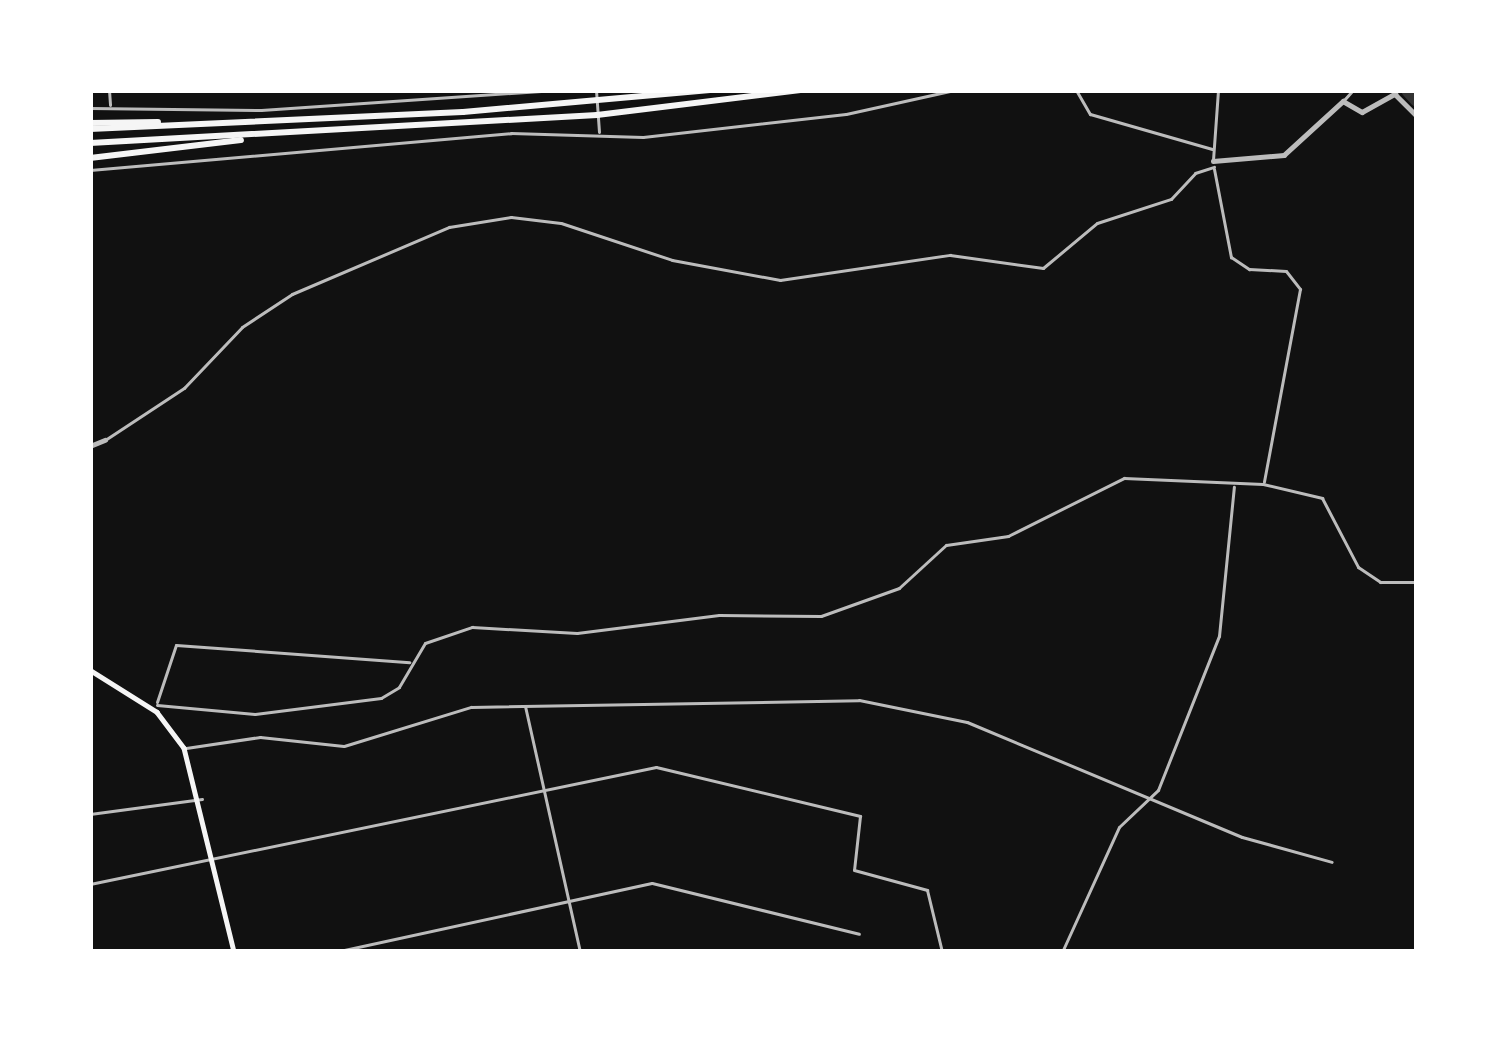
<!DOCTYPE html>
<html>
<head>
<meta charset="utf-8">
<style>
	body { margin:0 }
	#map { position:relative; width:1507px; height:1042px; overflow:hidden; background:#111; font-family:"DM Sans",sans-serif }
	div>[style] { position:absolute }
	.river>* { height:14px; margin:-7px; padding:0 7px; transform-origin:7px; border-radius:7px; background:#333 }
	.minor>* { height:3px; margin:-1.5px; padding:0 1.5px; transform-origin:1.5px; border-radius:1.5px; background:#bcbcbc }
	.tertiary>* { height:4.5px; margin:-2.25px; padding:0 2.25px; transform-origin:2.25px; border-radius:2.25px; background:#bcbcbc }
	.primary>* { height:4.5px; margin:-2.25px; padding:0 2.25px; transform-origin:2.25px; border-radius:2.25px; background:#f5f5f5 }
	.motorway>* { height:6px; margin:-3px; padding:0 3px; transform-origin:3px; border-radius:3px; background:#f5f5f5 }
	span { translate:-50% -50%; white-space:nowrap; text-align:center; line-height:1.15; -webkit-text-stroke:9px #fff; paint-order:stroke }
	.frame { position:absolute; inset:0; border:93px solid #fff; pointer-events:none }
</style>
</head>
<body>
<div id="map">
	<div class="river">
		<div style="left:1408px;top:90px;width:13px;rotate:48deg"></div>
	</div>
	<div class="minor">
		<div style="left:109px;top:90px;width:15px;rotate:86deg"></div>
		<div style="left:596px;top:90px;width:42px;rotate:85.9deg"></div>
		<div style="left:1076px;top:90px;width:28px;rotate:60deg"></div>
		<div style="left:1090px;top:114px;width:127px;rotate:16deg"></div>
		<div style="left:1344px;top:100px;width:13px;rotate:-48deg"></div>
		<div style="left:90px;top:108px;width:171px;rotate:0.7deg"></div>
		<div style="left:261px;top:110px;width:292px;rotate:-3.9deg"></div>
		<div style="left:1213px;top:160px;width:70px;rotate:-85.9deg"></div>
		<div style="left:1214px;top:169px;width:90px;rotate:79.1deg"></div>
		<div style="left:1231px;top:257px;width:22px;rotate:34deg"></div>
		<div style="left:1249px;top:269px;width:37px;rotate:3deg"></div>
		<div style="left:1286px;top:271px;width:23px;rotate:52deg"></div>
		<div style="left:1300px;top:289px;width:196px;rotate:100.6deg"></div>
		<div style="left:90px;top:170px;width:423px;rotate:-5deg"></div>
		<div style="left:511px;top:133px;width:132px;rotate:1.7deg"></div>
		<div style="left:643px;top:137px;width:204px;rotate:-6.5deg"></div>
		<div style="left:846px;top:114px;width:111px;rotate:-12.5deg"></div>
		<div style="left:105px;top:440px;width:95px;rotate:-33.4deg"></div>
		<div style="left:184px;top:388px;width:84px;rotate:-46.4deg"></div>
		<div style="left:242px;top:327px;width:60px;rotate:-33.4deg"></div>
		<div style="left:292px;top:294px;width:171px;rotate:-23.1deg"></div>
		<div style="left:449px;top:227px;width:63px;rotate:-9.2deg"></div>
		<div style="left:511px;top:217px;width:50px;rotate:6.8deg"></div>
		<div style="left:561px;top:223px;width:117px;rotate:18.4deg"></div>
		<div style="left:672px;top:260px;width:110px;rotate:10.5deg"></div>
		<div style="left:780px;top:280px;width:172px;rotate:-8.4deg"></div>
		<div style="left:950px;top:255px;width:94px;rotate:8deg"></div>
		<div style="left:1043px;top:268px;width:70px;rotate:-39.8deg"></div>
		<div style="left:1097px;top:223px;width:78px;rotate:-18deg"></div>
		<div style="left:1171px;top:199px;width:35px;rotate:-47deg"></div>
		<div style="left:1195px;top:173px;width:20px;rotate:-18deg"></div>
		<div style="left:157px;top:702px;width:60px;rotate:-71.6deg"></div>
		<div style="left:176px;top:645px;width:234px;rotate:4.2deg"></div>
		<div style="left:157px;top:705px;width:98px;rotate:5.2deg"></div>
		<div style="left:255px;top:714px;width:127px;rotate:-7.2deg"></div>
		<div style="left:381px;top:698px;width:21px;rotate:-31deg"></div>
		<div style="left:399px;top:687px;width:51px;rotate:-59.4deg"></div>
		<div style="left:425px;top:643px;width:50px;rotate:-18.8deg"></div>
		<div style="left:472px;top:627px;width:105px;rotate:3.3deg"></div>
		<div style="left:577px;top:633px;width:143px;rotate:-7.2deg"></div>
		<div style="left:719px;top:615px;width:102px;rotate:0.6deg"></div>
		<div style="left:821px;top:616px;width:83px;rotate:-19.7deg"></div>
		<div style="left:899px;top:588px;width:64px;rotate:-42.5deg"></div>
		<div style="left:946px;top:545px;width:63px;rotate:-8.3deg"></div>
		<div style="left:1008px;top:536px;width:130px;rotate:-26.6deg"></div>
		<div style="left:1124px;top:478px;width:139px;rotate:2.5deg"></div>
		<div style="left:1263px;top:484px;width:61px;rotate:13.3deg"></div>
		<div style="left:1322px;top:498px;width:78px;rotate:62.4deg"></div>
		<div style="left:1358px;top:567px;width:27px;rotate:34deg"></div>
		<div style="left:1380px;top:582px;width:37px"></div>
		<div style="left:525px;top:706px;width:252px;rotate:77.4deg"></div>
		<div style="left:186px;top:748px;width:75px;rotate:-8.5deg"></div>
		<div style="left:260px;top:737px;width:84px;rotate:6.1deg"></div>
		<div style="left:344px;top:746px;width:133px;rotate:-17.1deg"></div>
		<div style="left:471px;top:707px;width:388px;rotate:-1deg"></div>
		<div style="left:859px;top:700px;width:110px;rotate:11.5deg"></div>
		<div style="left:967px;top:722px;width:298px;rotate:22.7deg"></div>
		<div style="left:1242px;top:837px;width:93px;rotate:15.5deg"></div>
		<div style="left:90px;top:814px;width:113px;rotate:-7.6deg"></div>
		<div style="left:90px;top:884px;width:578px;rotate:-11.68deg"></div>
		<div style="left:656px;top:767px;width:210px;rotate:13.5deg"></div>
		<div style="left:860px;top:816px;width:54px;rotate:96.3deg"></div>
		<div style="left:854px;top:870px;width:76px;rotate:15.3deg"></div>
		<div style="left:927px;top:890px;width:64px;rotate:76.4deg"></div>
		<div style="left:335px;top:952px;width:324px;rotate:-12.3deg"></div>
		<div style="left:652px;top:883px;width:213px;rotate:13.8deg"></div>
		<div style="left:1062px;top:952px;width:137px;rotate:-65.5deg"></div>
		<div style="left:1119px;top:827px;width:54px;rotate:-43.5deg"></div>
		<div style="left:1158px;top:790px;width:166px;rotate:-68.4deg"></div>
		<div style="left:1219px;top:636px;width:150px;rotate:-84.3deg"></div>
	</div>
	<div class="tertiary">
		<div style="left:1213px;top:161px;width:71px;rotate:-4.8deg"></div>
		<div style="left:1284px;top:155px;width:80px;rotate:-42.5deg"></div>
		<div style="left:1343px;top:101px;width:22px;rotate:30deg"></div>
		<div style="left:1362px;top:112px;width:38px;rotate:-29deg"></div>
		<div style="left:1395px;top:94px;width:31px;rotate:45deg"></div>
		<div style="left:90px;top:446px;width:16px;rotate:-22deg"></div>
	</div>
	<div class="primary">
		<div style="left:90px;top:670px;width:79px;rotate:32.1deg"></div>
		<div style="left:157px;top:712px;width:45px;rotate:53.1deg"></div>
		<div style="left:184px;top:748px;width:210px;rotate:76.2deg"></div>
	</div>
	<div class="motorway">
		<div style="left:90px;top:123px;width:68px;rotate:-0.8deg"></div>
		<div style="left:90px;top:129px;width:373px;rotate:-2.6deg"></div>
		<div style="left:463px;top:112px;width:248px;rotate:-5.1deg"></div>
		<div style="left:90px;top:143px;width:508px;rotate:-3.16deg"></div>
		<div style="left:597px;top:115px;width:205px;rotate:-7deg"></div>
		<div style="left:90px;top:158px;width:152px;rotate:-6.8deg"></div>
	</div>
	<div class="frame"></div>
</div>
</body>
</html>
